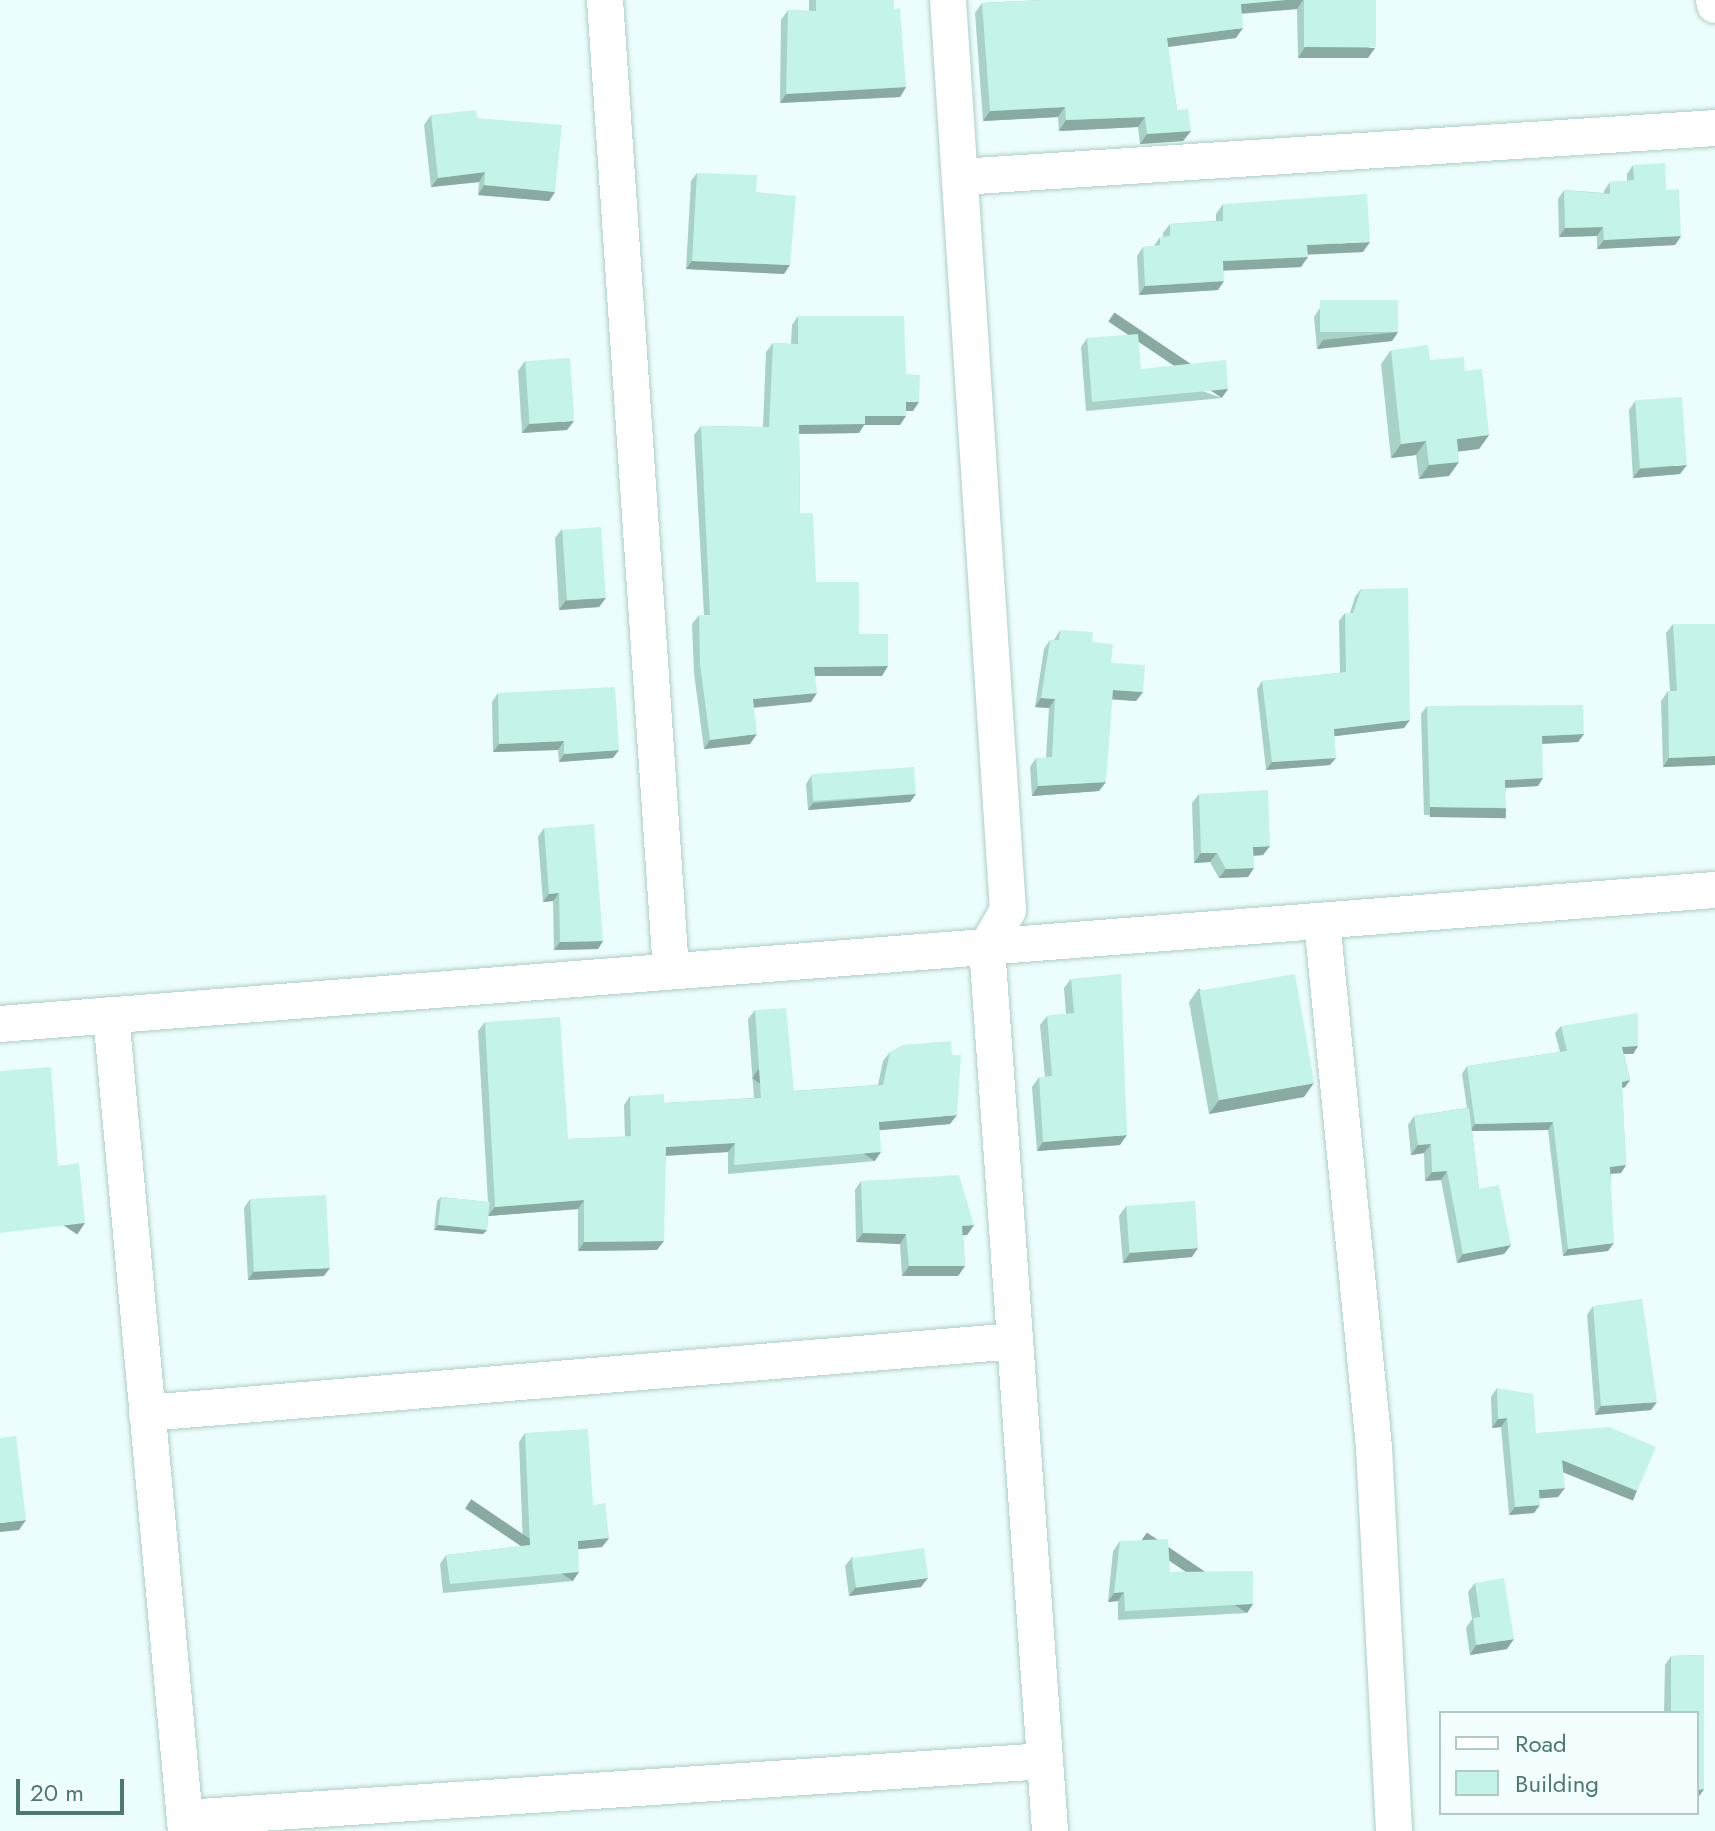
<!DOCTYPE html>
<html>
<head>
<meta charset="utf-8">
<style>
	body { margin:0 }
	#map { position:relative; width:1715px; height:1831px; overflow:hidden; background:#ecfdfd; font-family:Jost,sans-serif }
	div>[style] { position:absolute }
	.roads { filter:drop-shadow(0 0 2px #adcec8) drop-shadow(0 0 2px #adcec8) }
	.minor>* { height:36px; margin:-18px; padding:0 18px; transform-origin:18px; border-radius:18px; background:#fff }
	.wall>* { inset:0; background:#a8d1c8 }
	.shaded-wall>* { inset:0; background:#88aaa3; transform-origin:0 0 }
	.building>* { inset:0; background:#c3f3e9; transform-origin:0 0 }
	span { translate:-50% -50%; white-space:nowrap; text-align:center; line-height:1.15; -webkit-text-stroke:8px #f3ffff; paint-order:stroke }
	.legend { position:absolute; left:1439px; top:1711px; width:260px; height:104px; box-sizing:border-box; background:#f3ffff; border:2px solid #b1cac5; margin:0; padding:10px 14px; list-style:none; font-size:24px; color:#4d7a6e }
	.legend li { display:flex; align-items:center; gap:16px; height:40px }
	.legend b { width:40px; border:2px solid #b1cac5 }
	.scale { position:absolute; left:16px; top:1779px; width:108px; height:36px; box-sizing:border-box; border:4px solid #4d7a6e; border-top:0; padding-left:10px; font-size:24px; line-height:28px; white-space:nowrap; color:#4d7a6e; -webkit-text-stroke:6px #f3ffff; paint-order:stroke }
</style>
</head>
<body>
<div id="map">
	<div class="roads">
		<div class="minor">
			<div style="left:605px;top:0;width:973px;rotate:86.11deg"></div>
			<div style="left:948px;top:0;width:912px;rotate:86.23deg"></div>
			<div style="left:1008px;top:910px;width:43px;rotate:119.6deg"></div>
			<div style="left:987px;top:947px;width:886px;rotate:85.92deg"></div>
			<div style="left:1714px;top:0;width:5px;rotate:79deg"></div>
			<div style="left:960px;top:177px;width:757px;rotate:-3.71deg"></div>
			<div style="left:1322px;top:921px;width:530px;rotate:84.36deg"></div>
			<div style="left:1374px;top:1448px;width:384px;rotate:87deg"></div>
			<div style="left:111px;top:1015px;width:819px;rotate:84.75deg"></div>
			<div style="left:0;top:1024px;width:1720px;rotate:-4.47deg"></div>
			<div style="left:147px;top:1413px;width:871px;rotate:-4.74deg"></div>
			<div style="left:185px;top:1818px;width:862px;rotate:-3.79deg"></div>
		</div>
	</div>
	<div class="wall">
		<div style="clip-path:polygon(809px 0,894px 0,894px 9px,906px 87px,900px 97px,780px 103px,781px 20px,788px 10px,809px 11px)"></div>
		<div style="clip-path:polygon(1042px 0,1376px 0,1368px 58px,1298px 58px,1297px 9px,1242px 14px,1236px 38px,1168px 47px,1177px 110px,1191px 131px,1183px 141px,1140px 144px,1138px 127px,1059px 131px,1058px 117px,983px 121px,975px 13px,982px 3px)"></div>
		<div style="clip-path:polygon(431px 115px,477px 118px,555px 192px,549px 201px,478px 195px,479px 182px,431px 187px,424px 125px)"></div>
		<div style="clip-path:polygon(1633px 165px,1666px 190px,1681px 236px,1675px 245px,1597px 249px,1597px 236px,1559px 237px,1558px 199px,1564px 190px,1604px 193px,1604px 191px,1610px 182px,1627px 181px,1627px 174px)"></div>
		<div style="clip-path:polygon(697px 173px,756px 192px,784px 274px,686px 269px,691px 181px)"></div>
		<div style="clip-path:polygon(1223px 204px,1363px 252px,1308px 254px,1301px 267px,1224px 270px,1218px 290px,1139px 295px,1137px 256px,1143px 247px,1154px 246px,1160px 237px,1163px 237px,1163px 233px,1170px 224px,1216px 221px,1216px 214px)"></div>
		<div style="clip-path:polygon(1320px 308px,1398px 332px,1392px 341px,1317px 349px,1314px 317px)"></div>
		<div style="clip-path:polygon(798px 316px,906px 374px,913px 411px,906px 411px,900px 425px,864px 425px,859px 433px,799px 434px,800px 513px,816px 582px,859px 634px,882px 676px,815px 676px,811px 702px,754px 708px,750px 744px,704px 749px,694px 673px,692px 624px,699px 615px,704px 615px,694px 435px,701px 426px,763px 427px,766px 352px,773px 343px,791px 344px,792px 325px)"></div>
		<div style="clip-path:polygon(1087px 338px,1141px 369px,1222px 398px,1086px 411px,1081px 347px)"></div>
		<div style="clip-path:polygon(1391px 350px,1465px 371px,1489px 435px,1479px 449px,1458px 451px,1449px 476px,1419px 479px,1416px 455px,1391px 458px,1381px 364px)"></div>
		<div style="clip-path:polygon(525px 361px,567px 430px,522px 433px,518px 371px)"></div>
		<div style="clip-path:polygon(1635px 401px,1680px 474px,1633px 478px,1629px 410px)"></div>
		<div style="clip-path:polygon(562px 529px,599px 607px,559px 610px,555px 538px)"></div>
		<div style="clip-path:polygon(1361px 589px,1404px 728px,1334px 736px,1330px 765px,1266px 770px,1257px 689px,1262px 681px,1340px 673px,1339px 621px,1345px 613px,1350px 613px,1355px 597px)"></div>
		<div style="clip-path:polygon(1673px 624px,1715px 765px,1663px 767px,1661px 701px,1668px 691px,1670px 691px,1666px 633px)"></div>
		<div style="clip-path:polygon(1060px 630px,1092px 642px,1111px 663px,1143px 692px,1136px 701px,1112px 699px,1099px 791px,1032px 796px,1030px 767px,1036px 758px,1046px 758px,1049px 708px,1035px 707px,1044px 649px,1050px 640px,1054px 640px)"></div>
		<div style="clip-path:polygon(498px 693px,613px 758px,559px 762px,558px 750px,493px 752px,492px 702px)"></div>
		<div style="clip-path:polygon(1427px 706px,1584px 734px,1578px 742px,1542px 744px,1538px 786px,1506px 788px,1501px 816px,1424px 815px,1421px 714px)"></div>
		<div style="clip-path:polygon(811px 776px,916px 794px,910px 802px,808px 810px,806px 784px)"></div>
		<div style="clip-path:polygon(1199px 794px,1263px 855px,1254px 856px,1248px 877px,1219px 878px,1210px 862px,1194px 863px,1192px 803px)"></div>
		<div style="clip-path:polygon(544px 828px,603px 941px,598px 949px,554px 950px,553px 901px,543px 902px,538px 837px)"></div>
		<div style="clip-path:polygon(1071px 979px,1120px 1145px,1037px 1151px,1032px 1087px,1039px 1077px,1045px 1077px,1040px 1025px,1047px 1016px,1066px 1014px,1064px 988px)"></div>
		<div style="clip-path:polygon(1199px 988px,1304px 1097px,1209px 1114px,1189px 1002px)"></div>
		<div style="clip-path:polygon(755px 1010px,794px 1091px,878px 1085px,883px 1061px,890px 1052px,950px 1124px,879px 1130px,875px 1161px,728px 1174px,728px 1152px,666px 1156px,657px 1250px,578px 1251px,578px 1209px,488px 1216px,487px 1230px,483px 1234px,434px 1230px,437px 1201px,441px 1197px,488px 1202px,478px 1031px,485px 1022px,568px 1139px,625px 1137px,624px 1105px,630px 1096px,664px 1103px,754px 1098px,748px 1019px)"></div>
		<div style="clip-path:polygon(1561px 1026px,1638px 1046px,1633px 1054px,1624px 1054px,1630px 1080px,1625px 1087px,1622px 1088px,1626px 1165px,1621px 1173px,1611px 1174px,1608px 1251px,1563px 1256px,1548px 1130px,1472px 1131px,1479px 1189px,1511px 1245px,1504px 1254px,1457px 1263px,1441px 1180px,1425px 1181px,1424px 1153px,1411px 1155px,1408px 1125px,1414px 1116px,1467px 1108px,1462px 1074px,1467px 1066px,1560px 1052px,1555px 1033px)"></div>
		<div style="clip-path:polygon(861px 1181px,974px 1225px,967px 1235px,963px 1235px,965px 1266px,958px 1276px,902px 1276px,900px 1244px,856px 1242px,855px 1190px)"></div>
		<div style="clip-path:polygon(250px 1199px,324px 1276px,248px 1280px,244px 1208px)"></div>
		<div style="clip-path:polygon(1126px 1206px,1192px 1257px,1123px 1263px,1119px 1216px)"></div>
		<div style="clip-path:polygon(1593px 1306px,1651px 1410px,1595px 1415px,1587px 1315px)"></div>
		<div style="clip-path:polygon(1497px 1388px,1536px 1433px,1637px 1491px,1631px 1500px,1563px 1472px,1558px 1497px,1540px 1498px,1534px 1513px,1509px 1515px,1501px 1427px,1492px 1428px,1491px 1397px)"></div>
		<div style="clip-path:polygon(525px 1433px,593px 1505px,609px 1538px,602px 1547px,578px 1549px,573px 1581px,443px 1593px,440px 1564px,446px 1555px,523px 1546px,519px 1442px)"></div>
		<div style="clip-path:polygon(1120px 1541px,1170px 1572px,1253px 1604px,1247px 1613px,1118px 1620px,1118px 1601px,1108px 1602px,1113px 1551px)"></div>
		<div style="clip-path:polygon(852px 1557px,921px 1587px,849px 1596px,845px 1566px)"></div>
		<div style="clip-path:polygon(1475px 1583px,1507px 1649px,1470px 1655px,1466px 1628px,1472px 1619px,1468px 1592px)"></div>
		<div style="clip-path:polygon(1704px 1655px,1704px 1789px,1697px 1798px,1697px 1713px,1664px 1713px,1665px 1665px,1671px 1656px)"></div>
	</div>
	<div class="shaded-wall">
		<div style="clip-path:polygon(1286px 0,1303px 0,1297px 9px,1234px 14px,1241px 4px)"></div>
		<div style="clip-path:polygon(1243px 28px,1236px 38px,1160px 48px,1167px 38px)"></div>
		<div style="clip-path:polygon(1305px 47px,1375px 48px,1368px 58px,1298px 58px)"></div>
		<div style="clip-path:polygon(906px 87px,900px 97px,780px 103px,786px 94px)"></div>
		<div style="clip-path:polygon(1065px 107px,1058px 117px,983px 121px,990px 111px)"></div>
		<div style="clip-path:polygon(1145px 117px,1138px 127px,1059px 131px,1066px 120px)"></div>
		<div style="clip-path:polygon(1191px 131px,1183px 141px,1140px 144px,1147px 134px)"></div>
		<div style="clip-path:polygon(485px 172px,479px 182px,431px 187px,438px 178px)"></div>
		<div style="clip-path:polygon(484px 185px,555px 192px,549px 201px,478px 195px)"></div>
		<div style="clip-path:polygon(1603px 227px,1597px 236px,1559px 237px,1565px 228px)"></div>
		<div style="clip-path:polygon(1681px 236px,1675px 245px,1597px 249px,1604px 240px)"></div>
		<div style="clip-path:polygon(1370px 242px,1363px 252px,1301px 255px,1307px 245px)"></div>
		<div style="clip-path:polygon(1308px 257px,1301px 267px,1217px 271px,1223px 261px)"></div>
		<div style="clip-path:polygon(692px 261px,790px 265px,784px 274px,686px 269px)"></div>
		<div style="clip-path:polygon(1224px 281px,1218px 290px,1139px 295px,1145px 286px)"></div>
		<div style="clip-path:polygon(1398px 332px,1392px 341px,1317px 349px,1323px 340px)"></div>
		<div style="left:1228px;top:389px;width:11px;height:137px;rotate:124deg"></div>
		<div style="clip-path:polygon(906px 402px,919px 402px,913px 411px,899px 411px)"></div>
		<div style="clip-path:polygon(865px 416px,906px 416px,900px 425px,864px 425px,859px 433px,793px 434px,799px 425px)"></div>
		<div style="clip-path:polygon(574px 421px,567px 430px,522px 433px,529px 424px)"></div>
		<div style="clip-path:polygon(1489px 435px,1479px 449px,1447px 453px,1457px 439px)"></div>
		<div style="clip-path:polygon(1426px 441px,1416px 455px,1391px 458px,1401px 444px)"></div>
		<div style="clip-path:polygon(1459px 462px,1449px 476px,1419px 479px,1429px 465px)"></div>
		<div style="clip-path:polygon(1687px 465px,1680px 474px,1633px 478px,1640px 469px)"></div>
		<div style="clip-path:polygon(606px 598px,599px 607px,559px 610px,566px 600px)"></div>
		<div style="clip-path:polygon(888px 666px,882px 676px,808px 676px,814px 667px)"></div>
		<div style="clip-path:polygon(1113px 690px,1143px 692px,1136px 701px,1106px 699px)"></div>
		<div style="clip-path:polygon(817px 693px,811px 702px,747px 708px,753px 699px)"></div>
		<div style="clip-path:polygon(1041px 698px,1055px 699px,1049px 708px,1035px 707px)"></div>
		<div style="clip-path:polygon(1410px 720px,1404px 728px,1328px 737px,1334px 729px)"></div>
		<div style="clip-path:polygon(757px 734px,750px 744px,704px 749px,710px 740px)"></div>
		<div style="clip-path:polygon(1584px 734px,1578px 742px,1537px 744px,1542px 736px)"></div>
		<div style="clip-path:polygon(564px 741px,558px 750px,493px 752px,499px 744px)"></div>
		<div style="clip-path:polygon(619px 750px,613px 758px,559px 762px,564px 754px)"></div>
		<div style="clip-path:polygon(1715px 756px,1715px 765px,1663px 767px,1669px 758px)"></div>
		<div style="clip-path:polygon(1336px 758px,1330px 765px,1266px 770px,1272px 762px)"></div>
		<div style="clip-path:polygon(1543px 778px,1538px 786px,1500px 788px,1505px 780px)"></div>
		<div style="clip-path:polygon(1106px 782px,1099px 791px,1032px 796px,1038px 786px)"></div>
		<div style="clip-path:polygon(916px 794px,910px 802px,808px 810px,813px 803px)"></div>
		<div style="left:1430px;top:807px;width:76px;height:10px;rotate:1deg"></div>
		<div style="clip-path:polygon(1270px 846px,1263px 855px,1247px 856px,1253px 847px)"></div>
		<div style="clip-path:polygon(1201px 853px,1217px 853px,1210px 862px,1194px 863px)"></div>
		<div style="clip-path:polygon(1254px 868px,1248px 877px,1219px 878px,1226px 869px)"></div>
		<div style="clip-path:polygon(559px 893px,553px 901px,543px 902px,549px 894px)"></div>
		<div style="clip-path:polygon(603px 941px,598px 949px,554px 950px,560px 942px)"></div>
		<div style="clip-path:polygon(1638px 1046px,1633px 1054px,1617px 1054px,1622px 1047px)"></div>
		<div style="clip-path:polygon(1630px 1080px,1625px 1087px,1617px 1090px,1622px 1082px)"></div>
		<div style="clip-path:polygon(1314px 1083px,1304px 1097px,1209px 1114px,1219px 1100px)"></div>
		<div style="clip-path:polygon(957px 1115px,950px 1124px,872px 1131px,879px 1122px)"></div>
		<div style="clip-path:polygon(1553px 1122px,1548px 1130px,1470px 1131px,1475px 1124px)"></div>
		<div style="clip-path:polygon(1127px 1135px,1120px 1145px,1037px 1151px,1043px 1142px)"></div>
		<div style="clip-path:polygon(735px 1143px,728px 1152px,660px 1156px,666px 1147px)"></div>
		<div style="clip-path:polygon(1431px 1144px,1424px 1153px,1411px 1155px,1418px 1145px)"></div>
		<div style="left:881px;top:1152px;width:11px;height:148px;rotate:124deg"></div>
		<div style="clip-path:polygon(1626px 1165px,1621px 1173px,1605px 1174px,1610px 1167px)"></div>
		<div style="clip-path:polygon(1447px 1171px,1441px 1180px,1425px 1181px,1432px 1172px)"></div>
		<div style="clip-path:polygon(584px 1200px,578px 1209px,488px 1216px,495px 1207px)"></div>
		<div style="left:85px;top:1223px;width:14px;height:86px;rotate:124deg"></div>
		<div style="clip-path:polygon(438px 1225px,487px 1230px,483px 1234px,434px 1230px)"></div>
		<div style="clip-path:polygon(974px 1225px,967px 1235px,956px 1236px,962px 1226px)"></div>
		<div style="clip-path:polygon(863px 1233px,906px 1234px,900px 1244px,856px 1242px)"></div>
		<div style="clip-path:polygon(664px 1241px,657px 1250px,578px 1251px,584px 1242px)"></div>
		<div style="clip-path:polygon(1614px 1243px,1608px 1251px,1563px 1256px,1568px 1249px)"></div>
		<div style="clip-path:polygon(1511px 1245px,1504px 1254px,1457px 1263px,1463px 1254px)"></div>
		<div style="clip-path:polygon(1198px 1248px,1192px 1257px,1123px 1263px,1130px 1253px)"></div>
		<div style="clip-path:polygon(909px 1266px,965px 1266px,958px 1276px,902px 1276px)"></div>
		<div style="clip-path:polygon(330px 1268px,324px 1276px,248px 1280px,254px 1271px)"></div>
		<div style="clip-path:polygon(1657px 1402px,1651px 1410px,1595px 1415px,1601px 1406px)"></div>
		<div style="clip-path:polygon(1507px 1418px,1501px 1427px,1492px 1428px,1498px 1419px)"></div>
		<div style="left:1562px;top:1460px;width:81px;height:11px;rotate:22deg"></div>
		<div style="clip-path:polygon(1565px 1488px,1558px 1497px,1533px 1499px,1539px 1490px)"></div>
		<div style="clip-path:polygon(1540px 1505px,1534px 1513px,1509px 1515px,1515px 1507px)"></div>
		<div style="clip-path:polygon(26px 1520px,19px 1530px,0 1532px,0 1523px)"></div>
		<div style="clip-path:polygon(609px 1538px,602px 1547px,571px 1550px,578px 1541px)"></div>
		<div style="left:579px;top:1572px;width:11px;height:130px;rotate:124deg"></div>
		<div style="clip-path:polygon(928px 1578px,921px 1587px,849px 1596px,856px 1587px)"></div>
		<div style="clip-path:polygon(1124px 1592px,1118px 1601px,1108px 1602px,1114px 1593px)"></div>
		<div style="left:1253px;top:1604px;width:11px;height:128px;rotate:124deg"></div>
		<div style="clip-path:polygon(1514px 1639px,1507px 1649px,1470px 1655px,1476px 1645px)"></div>
		<div style="clip-path:polygon(1704px 1789px,1698px 1798px,1697px 1798px,1697px 1790px)"></div>
	</div>
	<div class="building">
		<div style="clip-path:polygon(816px 0,894px 0,894px 9px,900px 8px,906px 87px,786px 94px,788px 10px,816px 11px)"></div>
		<div style="clip-path:polygon(1042px 0,1286px 0,1241px 4px,1243px 28px,1167px 38px,1177px 110px,1188px 109px,1191px 131px,1147px 134px,1145px 117px,1066px 120px,1065px 107px,990px 111px,982px 3px)"></div>
		<div style="left:1304px;top:0;width:72px;height:47px"></div>
		<div style="clip-path:polygon(476px 110px,477px 118px,562px 125px,555px 192px,484px 185px,485px 172px,438px 178px,431px 115px)"></div>
		<div style="clip-path:polygon(1665px 163px,1666px 190px,1679px 189px,1681px 236px,1604px 240px,1603px 227px,1565px 228px,1564px 190px,1610px 194px,1610px 182px,1634px 180px,1633px 165px)"></div>
		<div style="clip-path:polygon(697px 173px,757px 175px,756px 192px,796px 196px,790px 265px,692px 261px)"></div>
		<div style="clip-path:polygon(1367px 194px,1370px 242px,1307px 245px,1308px 257px,1223px 261px,1224px 281px,1145px 286px,1143px 247px,1160px 245px,1160px 237px,1170px 236px,1170px 224px,1223px 221px,1223px 204px)"></div>
		<div style="left:1398px;top:300px;width:32px;height:78px;rotate:90deg"></div>
		<div style="clip-path:polygon(798px 316px,904px 316px,906px 374px,920px 375px,919px 402px,906px 402px,906px 416px,865px 416px,865px 424px,799px 425px,800px 513px,813px 513px,816px 582px,859px 582px,859px 634px,888px 634px,888px 666px,814px 667px,817px 693px,753px 699px,757px 734px,710px 740px,700px 664px,699px 615px,710px 615px,701px 426px,769px 427px,773px 343px,798px 344px)"></div>
		<div style="clip-path:polygon(1138px 334px,1141px 369px,1226px 360px,1228px 389px,1092px 402px,1087px 338px)"></div>
		<div style="clip-path:polygon(1428px 345px,1430px 360px,1464px 357px,1465px 371px,1482px 369px,1489px 435px,1457px 439px,1459px 462px,1429px 465px,1426px 441px,1401px 444px,1391px 350px)"></div>
		<div style="left:570px;top:358px;width:63px;height:45px;rotate:86deg"></div>
		<div style="left:1682px;top:397px;width:68px;height:47px;rotate:86deg"></div>
		<div style="left:601px;top:527px;width:71px;height:39px;rotate:86deg"></div>
		<div style="clip-path:polygon(1408px 588px,1410px 720px,1334px 729px,1336px 758px,1272px 762px,1262px 681px,1346px 672px,1345px 613px,1353px 613px,1361px 589px)"></div>
		<div style="clip-path:polygon(1673px 624px,1715px 624px,1715px 756px,1669px 758px,1668px 691px,1677px 691px)"></div>
		<div style="clip-path:polygon(1060px 630px,1093px 632px,1092px 642px,1113px 644px,1111px 663px,1145px 665px,1143px 692px,1113px 690px,1106px 782px,1038px 786px,1036px 758px,1052px 757px,1055px 699px,1041px 698px,1050px 640px,1059px 640px)"></div>
		<div style="clip-path:polygon(615px 687px,619px 750px,564px 754px,564px 741px,499px 744px,498px 693px)"></div>
		<div style="clip-path:polygon(1583px 705px,1584px 734px,1542px 736px,1543px 778px,1505px 780px,1506px 808px,1430px 807px,1427px 706px)"></div>
		<div style="left:914px;top:767px;width:27px;height:103px;rotate:86deg"></div>
		<div style="clip-path:polygon(1268px 790px,1270px 846px,1253px 847px,1254px 868px,1226px 869px,1217px 853px,1201px 853px,1199px 794px)"></div>
		<div style="clip-path:polygon(594px 824px,603px 941px,560px 942px,559px 893px,549px 894px,544px 828px)"></div>
		<div style="clip-path:polygon(1121px 974px,1127px 1135px,1043px 1142px,1039px 1077px,1052px 1076px,1047px 1016px,1074px 1013px,1071px 979px)"></div>
		<div style="left:1295px;top:974px;width:111px;height:97px;rotate:80deg"></div>
		<div style="clip-path:polygon(786px 1008px,794px 1091px,883px 1085px,890px 1052px,903px 1045px,951px 1041px,952px 1055px,961px 1055px,957px 1115px,879px 1122px,881px 1152px,734px 1165px,735px 1143px,666px 1147px,664px 1241px,584px 1242px,584px 1200px,495px 1207px,485px 1022px,560px 1017px,568px 1139px,631px 1136px,630px 1096px,664px 1094px,664px 1103px,761px 1098px,755px 1010px)"></div>
		<div style="clip-path:polygon(1638px 1013px,1638px 1046px,1622px 1047px,1630px 1080px,1622px 1082px,1626px 1165px,1610px 1167px,1614px 1243px,1568px 1249px,1553px 1122px,1475px 1124px,1467px 1066px,1567px 1051px,1561px 1026px)"></div>
		<div style="clip-path:polygon(51px 1067px,58px 1166px,79px 1163px,85px 1223px,0 1233px,0 1071px)"></div>
		<div style="clip-path:polygon(1469px 1108px,1479px 1189px,1499px 1185px,1511px 1245px,1463px 1254px,1447px 1171px,1432px 1172px,1431px 1144px,1418px 1145px,1414px 1116px)"></div>
		<div style="clip-path:polygon(959px 1175px,974px 1225px,962px 1226px,965px 1266px,909px 1266px,906px 1234px,863px 1233px,861px 1181px)"></div>
		<div style="left:326px;top:1195px;width:73px;height:76px;rotate:87deg"></div>
		<div style="left:441px;top:1197px;width:49px;height:28px;rotate:6deg"></div>
		<div style="left:1195px;top:1201px;width:47px;height:69px;rotate:86deg"></div>
		<div style="clip-path:polygon(1642px 1299px,1657px 1402px,1601px 1406px,1593px 1306px)"></div>
		<div style="clip-path:polygon(1497px 1388px,1533px 1394px,1536px 1433px,1609px 1427px,1656px 1447px,1637px 1491px,1562px 1460px,1565px 1488px,1539px 1490px,1540px 1505px,1515px 1507px,1507px 1418px,1498px 1419px)"></div>
		<div style="clip-path:polygon(588px 1429px,593px 1505px,605px 1503px,609px 1538px,578px 1541px,579px 1572px,450px 1584px,446px 1555px,530px 1545px,525px 1433px)"></div>
		<div style="clip-path:polygon(16px 1436px,26px 1520px,0 1523px,0 1438px)"></div>
		<div style="clip-path:polygon(1168px 1539px,1170px 1572px,1253px 1571px,1253px 1604px,1125px 1611px,1124px 1592px,1114px 1593px,1120px 1541px)"></div>
		<div style="left:924px;top:1548px;width:30px;height:73px;rotate:82deg"></div>
		<div style="clip-path:polygon(1504px 1578px,1514px 1639px,1476px 1645px,1473px 1618px,1480px 1617px,1475px 1583px)"></div>
		<div style="clip-path:polygon(1704px 1655px,1704px 1789px,1697px 1790px,1697px 1713px,1671px 1713px,1671px 1656px)"></div>
	</div>
	<ul class="legend">
	<li><b style="height:10px;background:#fff"></b>Road</li>
	<li><b style="height:22px;background:#c3f3e9"></b>Building</li>
	</ul>
	<div class="scale">20 m</div>
</div>
</body>
</html>
